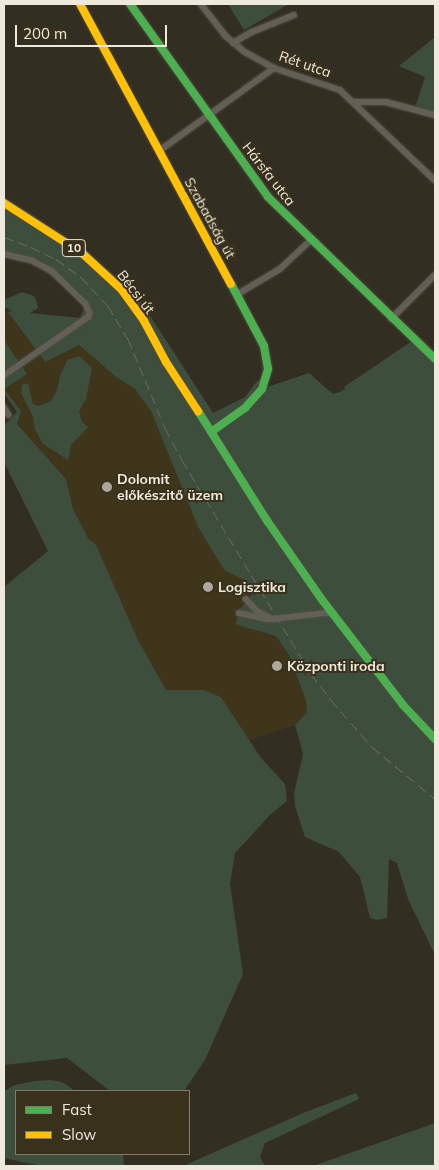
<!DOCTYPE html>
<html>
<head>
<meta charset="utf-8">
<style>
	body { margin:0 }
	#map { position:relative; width:439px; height:1170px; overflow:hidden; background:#332e22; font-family:Mulish,sans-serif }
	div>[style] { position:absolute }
	.built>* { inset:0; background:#3f351b }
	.green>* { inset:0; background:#3d4e3d }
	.roads { filter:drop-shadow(0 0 1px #504c42) drop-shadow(0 0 1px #504c42) }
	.street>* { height:5.5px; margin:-2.75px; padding:0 2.75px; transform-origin:2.75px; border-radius:2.75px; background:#625f56 }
	.fast>* { height:8px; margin:-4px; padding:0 4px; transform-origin:4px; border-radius:4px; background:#4caf50 }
	.slow>* { height:8px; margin:-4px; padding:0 4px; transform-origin:4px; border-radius:4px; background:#ffc107 }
	.rail>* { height:1px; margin-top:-0.5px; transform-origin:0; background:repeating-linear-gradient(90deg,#69655e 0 10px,transparent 0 15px) }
	.dots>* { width:14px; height:14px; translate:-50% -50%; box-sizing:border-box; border:2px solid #39311c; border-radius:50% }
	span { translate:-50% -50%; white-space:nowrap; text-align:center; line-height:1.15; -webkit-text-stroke:4px #39311c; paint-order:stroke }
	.shield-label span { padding:1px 4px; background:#39311c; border:1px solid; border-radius:4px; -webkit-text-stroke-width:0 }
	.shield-label { font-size:12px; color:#eee9dc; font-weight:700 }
	.street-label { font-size:14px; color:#eee9dc }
	.poi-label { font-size:14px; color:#eee9dc; font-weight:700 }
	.left { translate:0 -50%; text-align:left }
	.frame { position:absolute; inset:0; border:5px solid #eee9dc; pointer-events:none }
	.legend { position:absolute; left:15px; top:1090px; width:175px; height:65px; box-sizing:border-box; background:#39311c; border:1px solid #817b69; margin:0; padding:6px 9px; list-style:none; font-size:15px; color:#eee9dc }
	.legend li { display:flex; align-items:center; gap:10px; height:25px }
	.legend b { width:25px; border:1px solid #817b69 }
	.scale { position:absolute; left:15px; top:25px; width:152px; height:22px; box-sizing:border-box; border:2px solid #eee9dc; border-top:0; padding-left:6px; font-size:15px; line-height:18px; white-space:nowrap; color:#eee9dc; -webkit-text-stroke:4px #39311c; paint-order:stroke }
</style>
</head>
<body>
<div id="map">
	<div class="built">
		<div style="clip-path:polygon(8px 312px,45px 362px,79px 345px,116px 377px,135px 389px,151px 411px,198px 527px,225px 570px,245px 580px,254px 593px,241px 608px,235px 624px,276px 636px,289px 655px,306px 701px,307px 712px,295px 725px,249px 740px,221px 697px,204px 690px,166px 691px,138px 640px,96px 545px,88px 538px,73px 509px,66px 479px,17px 424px,21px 411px,4px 389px,4px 314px)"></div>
	</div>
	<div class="green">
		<div style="clip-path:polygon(228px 4px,289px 4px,244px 30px)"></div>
		<div style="clip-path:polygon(435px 37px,435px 114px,415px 108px,425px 77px,399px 66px)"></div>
		<div style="clip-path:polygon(4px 197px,85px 249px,138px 297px,213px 413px,245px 397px,257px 381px,262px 379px,261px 389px,309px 373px,333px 394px,340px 392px,345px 389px,344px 387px,412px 341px,435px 361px,435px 955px,408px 899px,397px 863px,389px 859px,387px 918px,377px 920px,370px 918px,360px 877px,339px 852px,305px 837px,295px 806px,294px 793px,303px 754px,295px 725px,307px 712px,306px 701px,289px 655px,276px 636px,235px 624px,241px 608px,253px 593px,245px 580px,225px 571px,198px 527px,151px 411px,135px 389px,116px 377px,79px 345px,45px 362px,8px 312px,12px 311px,4px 307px,4px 300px,22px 292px,34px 296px,36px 300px,38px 308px,30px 313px,80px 318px,85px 307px,63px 285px,37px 265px,4px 257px)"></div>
		<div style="clip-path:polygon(4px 340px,27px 374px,4px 389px,21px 411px,17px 424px,66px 479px,73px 509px,88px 538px,96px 545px,138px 640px,166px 690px,204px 690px,221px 697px,261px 758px,285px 784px,287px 801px,270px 815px,235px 853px,230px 884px,243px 974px,205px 1060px,184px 1091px,110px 1091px,67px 1058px,4px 1065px,4px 587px,48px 551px,4px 462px,4px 425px,17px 412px,4px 393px)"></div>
		<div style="clip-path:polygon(79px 356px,92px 368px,86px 399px,79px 411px,82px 422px,88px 427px,71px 445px,68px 460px,43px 444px,35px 429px,33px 417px,21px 393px,22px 385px,28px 383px,33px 404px,38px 406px,51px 401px,57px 390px,60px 376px,67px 360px)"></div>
		<div style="clip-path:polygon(50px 1080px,62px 1082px,75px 1091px,16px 1091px,16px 1154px,123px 1154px,124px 1166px,41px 1166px,4px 1158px,4px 1091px,15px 1085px,35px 1081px)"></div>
		<div style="clip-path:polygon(356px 1093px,359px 1099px,265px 1143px,260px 1157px,265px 1166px,183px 1166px,303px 1113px)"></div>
		<div style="clip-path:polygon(435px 1123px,435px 1166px,313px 1166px)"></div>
	</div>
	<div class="roads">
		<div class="street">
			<div style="left:201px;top:4px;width:41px;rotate:52deg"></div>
			<div style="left:226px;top:36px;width:25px;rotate:40deg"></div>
			<div style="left:245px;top:52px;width:33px;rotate:29deg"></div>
			<div style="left:274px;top:68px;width:70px;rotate:18.4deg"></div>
			<div style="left:340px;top:90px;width:131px;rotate:43.5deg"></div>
			<div style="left:233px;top:43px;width:22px;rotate:-30deg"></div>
			<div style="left:252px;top:32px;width:45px;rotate:-22deg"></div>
			<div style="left:355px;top:102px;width:31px"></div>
			<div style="left:386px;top:102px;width:51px;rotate:14.9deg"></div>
			<div style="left:159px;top:151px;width:142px;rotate:-35.8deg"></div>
			<div style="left:4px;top:254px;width:28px;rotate:13deg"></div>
			<div style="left:31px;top:260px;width:24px;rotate:28deg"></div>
			<div style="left:52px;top:271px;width:47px;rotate:44.1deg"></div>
			<div style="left:86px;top:304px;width:10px;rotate:66deg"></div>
			<div style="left:90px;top:313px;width:4px;rotate:104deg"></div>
			<div style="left:89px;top:317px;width:103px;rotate:145.2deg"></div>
			<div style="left:238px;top:294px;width:49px;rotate:-30.8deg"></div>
			<div style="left:280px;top:269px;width:42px;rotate:-43.1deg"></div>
			<div style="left:391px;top:319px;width:62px;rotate:-45deg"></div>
			<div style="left:4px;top:407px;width:9px;rotate:58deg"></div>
			<div style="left:246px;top:599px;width:16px;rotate:47deg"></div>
			<div style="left:257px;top:611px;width:18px;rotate:27deg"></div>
			<div style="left:273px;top:619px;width:52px;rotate:-6.6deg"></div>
			<div style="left:325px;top:613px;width:7px;rotate:8deg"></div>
			<div style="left:239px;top:613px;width:30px;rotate:12deg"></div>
		</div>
		<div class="fast">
			<div style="left:130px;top:4px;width:237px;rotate:54.4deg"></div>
			<div style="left:268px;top:197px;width:233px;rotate:44.1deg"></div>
			<div style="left:198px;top:411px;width:131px;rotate:57.8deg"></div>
			<div style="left:268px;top:522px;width:96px;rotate:55.2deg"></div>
			<div style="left:323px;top:601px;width:131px;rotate:52.4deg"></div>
			<div style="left:403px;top:705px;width:47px;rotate:46.7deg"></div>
			<div style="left:211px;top:432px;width:42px;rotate:-35.2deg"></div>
			<div style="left:245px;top:408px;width:25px;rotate:-48deg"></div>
			<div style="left:262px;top:389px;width:21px;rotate:-73deg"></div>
			<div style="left:268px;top:369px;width:23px;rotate:-100deg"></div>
			<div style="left:264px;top:346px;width:70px;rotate:-118deg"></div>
		</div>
		<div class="slow">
			<div style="left:80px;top:4px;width:318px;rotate:61.7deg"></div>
			<div style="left:4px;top:203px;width:94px;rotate:32.8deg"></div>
			<div style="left:83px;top:254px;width:52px;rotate:42.6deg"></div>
			<div style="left:121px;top:289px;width:39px;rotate:54deg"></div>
			<div style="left:144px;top:321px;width:47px;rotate:61.8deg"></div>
			<div style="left:166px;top:362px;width:59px;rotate:56.9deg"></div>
		</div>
	</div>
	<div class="rail">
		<div style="left:4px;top:237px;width:29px;rotate:20deg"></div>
		<div style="left:31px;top:247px;width:28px;rotate:26deg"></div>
		<div style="left:56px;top:259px;width:31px;rotate:36deg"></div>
		<div style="left:81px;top:277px;width:40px;rotate:47deg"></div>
		<div style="left:108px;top:306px;width:39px;rotate:59deg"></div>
		<div style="left:128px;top:339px;width:96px;rotate:67.4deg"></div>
		<div style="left:165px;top:428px;width:36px;rotate:62deg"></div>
		<div style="left:182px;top:460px;width:250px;rotate:58.9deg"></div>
		<div style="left:311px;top:674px;width:33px;rotate:52deg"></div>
		<div style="left:331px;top:700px;width:62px;rotate:48.9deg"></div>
		<div style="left:372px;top:747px;width:82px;rotate:39.5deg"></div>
	</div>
	<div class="dots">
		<div style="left:107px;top:487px;background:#ada89b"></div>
		<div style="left:208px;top:587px;background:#ada89b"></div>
		<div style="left:277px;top:666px;background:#ada89b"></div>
	</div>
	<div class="shield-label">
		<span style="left:74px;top:248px">10</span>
	</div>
	<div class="street-label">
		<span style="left:305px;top:64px;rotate:19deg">Rét utca</span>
		<span style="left:269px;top:174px;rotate:52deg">Hársfa utca</span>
		<span style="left:210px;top:218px;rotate:61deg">Szabadság út</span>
		<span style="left:136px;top:292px;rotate:52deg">Bécsi út</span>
	</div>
	<div class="poi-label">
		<span class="left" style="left:117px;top:487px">Dolomit<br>előkészitő üzem</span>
		<span class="left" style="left:218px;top:587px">Logisztika</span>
		<span class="left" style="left:287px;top:666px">Központi iroda</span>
	</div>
	<div class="frame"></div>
	<ul class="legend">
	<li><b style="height:6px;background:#4caf50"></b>Fast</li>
	<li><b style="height:6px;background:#ffc107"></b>Slow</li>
	</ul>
	<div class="scale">200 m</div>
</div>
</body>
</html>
